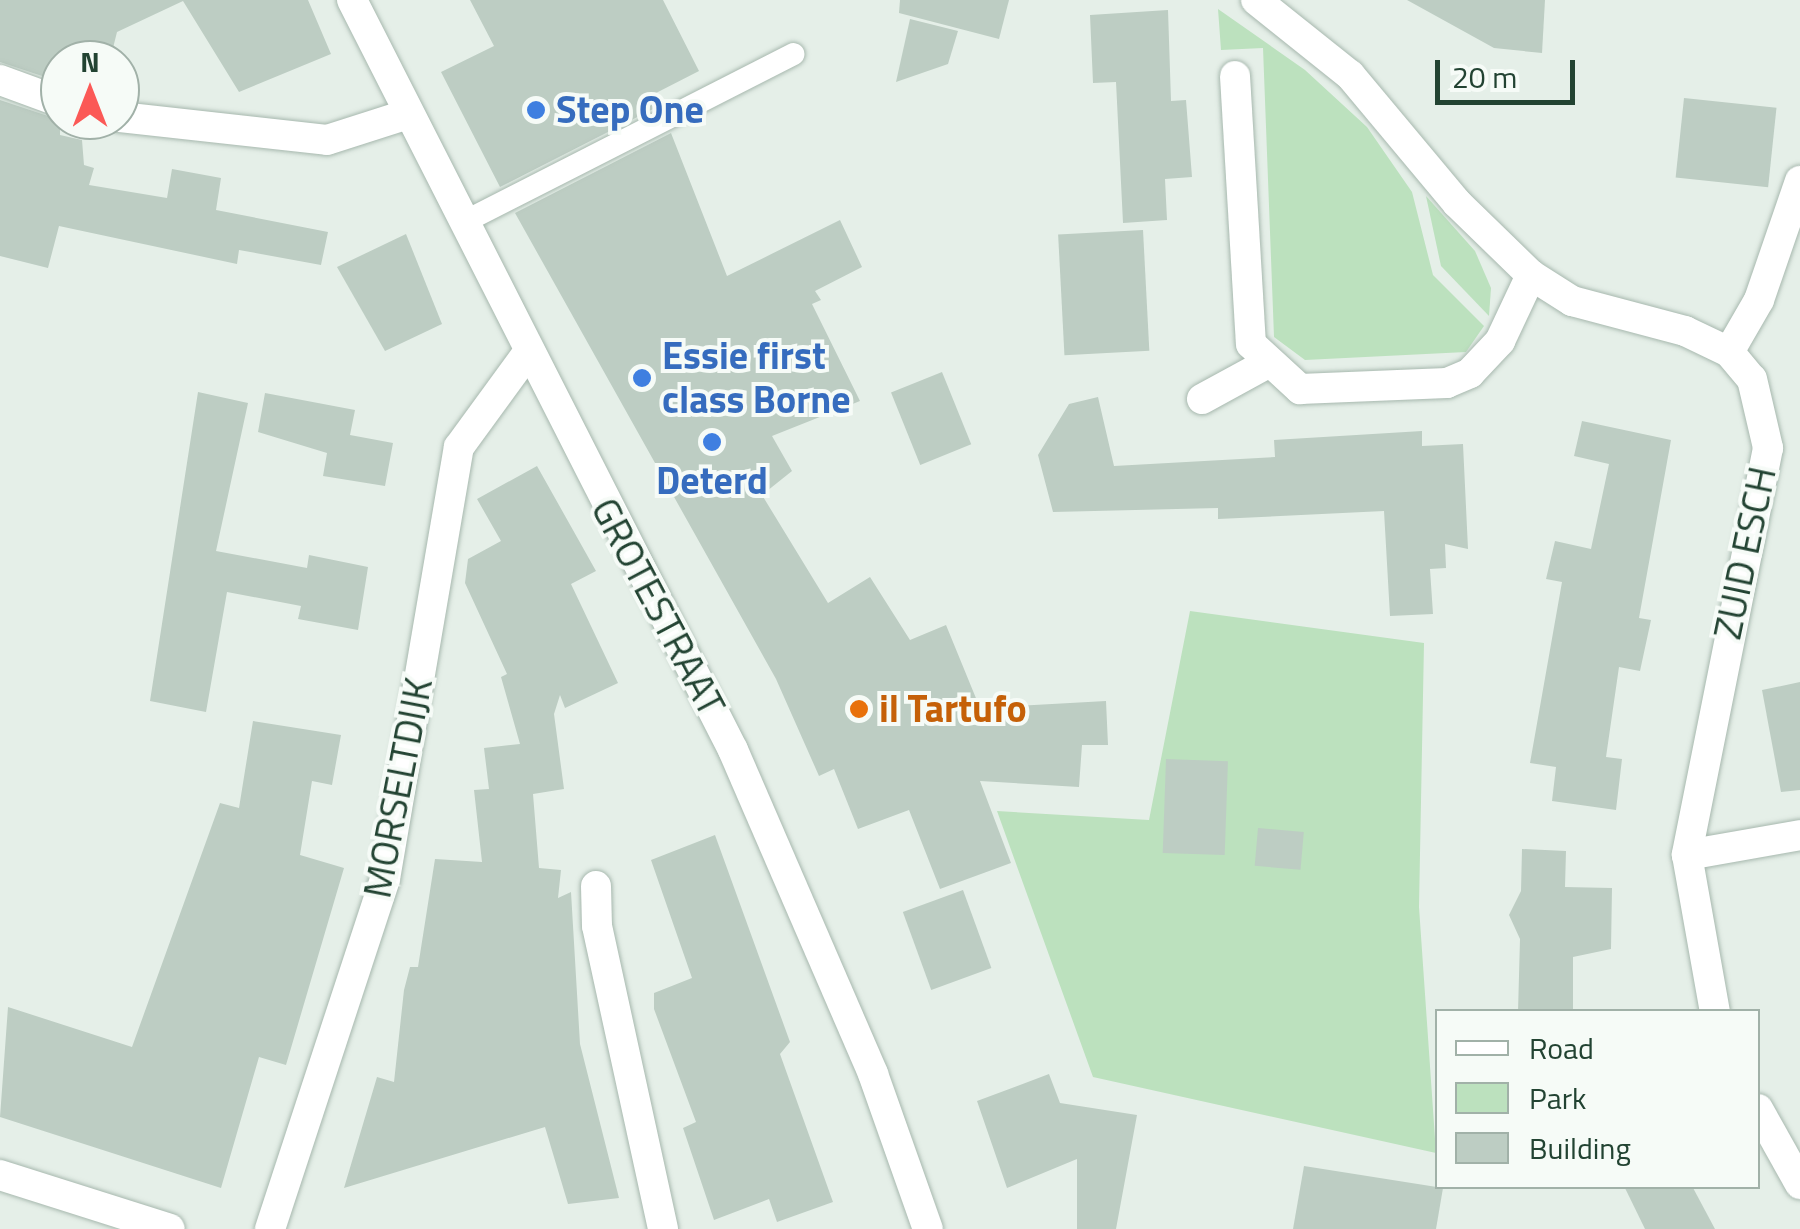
<!DOCTYPE html>
<html>
<head>
<meta charset="utf-8">
<style>
	body { margin:0 }
	#map { position:relative; width:1800px; height:1229px; overflow:hidden; background:#e5efe8; font-family:"Titillium Web",sans-serif }
	div>[style] { position:absolute }
	.green>* { inset:0; background:#bce1be }
	.building>* { inset:0; background:#bdcdc3; transform-origin:0 0 }
	.roads { filter:drop-shadow(0 0 2px #a7b8ae) drop-shadow(0 0 2px #a7b8ae) }
	.lane>* { height:22px; margin:-11px; padding:0 11px; transform-origin:11px; border-radius:11px; background:#fff }
	.street>* { height:30px; margin:-15px; padding:0 15px; transform-origin:15px; border-radius:15px; background:#fff }
	.dots>* { width:28px; height:28px; translate:-50% -50%; box-sizing:border-box; border:5px solid #f6fbf7; border-radius:50% }
	span { translate:-50% -50%; white-space:nowrap; text-align:center; line-height:1.15; -webkit-text-stroke:8px #f6fbf7; paint-order:stroke }
	.shop-label { font-size:38px; color:#366cbe; font-weight:700 }
	.left { translate:0 -50%; text-align:left }
	.street-label { font-size:38px; color:#224332 }
	.food-label { font-size:38px; color:#c56008; font-weight:700 }
	.legend { position:absolute; left:1435px; top:1009px; width:325px; height:180px; box-sizing:border-box; background:#f6fbf7; border:2px solid #a1b1a8; margin:0; padding:12px 18px; list-style:none; font-size:30px; color:#224332 }
	.legend li { display:flex; align-items:center; gap:20px; height:50px }
	.legend b { width:50px; border:2px solid #a1b1a8 }
	.north { position:absolute; left:40px; top:40px; width:100px; height:100px; box-sizing:border-box; background:#f6fbf7; border:2px solid #a1b1a8; border-radius:50%; rotate:0deg; font-size:28px; font-weight:700; line-height:40px; text-align:center; color:#224332 }
	.north::after { content:''; display:block; margin:auto; width:35px; height:45px; background:#fb5956; clip-path:polygon(50% 0,100% 100%,50% 72%,0 100%) }
	.scale { position:absolute; left:1435px; top:60px; width:140px; height:45px; box-sizing:border-box; border:5px solid #224332; border-top:0; padding-left:12px; font-size:30px; line-height:35px; white-space:nowrap; color:#224332; -webkit-text-stroke:8px #f6fbf7; paint-order:stroke }
</style>
</head>
<body>
<div id="map">
	<div class="green">
		<div style="clip-path:polygon(1218px 9px,1305px 70px,1367px 127px,1412px 192px,1433px 275px,1484px 326px,1466px 352px,1305px 360px,1274px 337px,1263px 48px,1221px 50px)"></div>
		<div style="clip-path:polygon(1426px 196px,1475px 251px,1491px 288px,1489px 316px,1441px 266px)"></div>
		<div style="clip-path:polygon(1190px 611px,1424px 643px,1419px 907px,1436px 1153px,1093px 1077px,997px 811px,1149px 820px)"></div>
	</div>
	<div class="building">
		<div style="clip-path:polygon(0 0,308px 0,331px 54px,239px 92px,183px 1px,117px 32px,110px 60px,60px 60px,60px 82px,0 62px)"></div>
		<div style="clip-path:polygon(470px 0,663px 0,699px 71px,656px 93px,661px 105px,500px 187px,441px 72px,494px 46px)"></div>
		<div style="clip-path:polygon(900px 0,1009px 0,999px 39px,899px 13px)"></div>
		<div style="clip-path:polygon(1407px 0,1545px 0,1542px 53px,1494px 48px)"></div>
		<div style="clip-path:polygon(1168px 10px,1171px 101px,1186px 100px,1192px 177px,1165px 179px,1167px 220px,1123px 223px,1116px 82px,1093px 83px,1090px 15px)"></div>
		<div style="clip-path:polygon(910px 19px,958px 31px,948px 64px,896px 82px)"></div>
		<div style="left:1684px;top:98px;width:93px;height:80px;rotate:6deg"></div>
		<div style="clip-path:polygon(0 100px,60px 120px,60px 135px,82px 140px,84px 165px,94px 168px,89px 185px,167px 198px,172px 169px,221px 178px,216px 210px,328px 232px,321px 265px,239px 250px,237px 264px,59px 226px,48px 268px,0 256px)"></div>
		<div style="clip-path:polygon(671px 133px,727px 276px,840px 220px,862px 267px,815px 291px,821px 300px,812px 304px,860px 401px,772px 436px,792px 471px,762px 495px,828px 603px,870px 577px,910px 640px,946px 625px,980px 708px,1106px 701px,1108px 745px,1082px 745px,1079px 787px,980px 781px,1011px 863px,940px 889px,909px 810px,858px 829px,834px 769px,819px 776px,776px 679px,515px 213px)"></div>
		<div style="left:1143px;top:230px;width:121px;height:85px;rotate:87deg"></div>
		<div style="clip-path:polygon(406px 234px,442px 324px,385px 351px,337px 267px)"></div>
		<div style="left:942px;top:372px;width:78px;height:55px;rotate:68deg"></div>
		<div style="clip-path:polygon(198px 392px,248px 403px,216px 551px,307px 568px,309px 555px,368px 567px,358px 630px,298px 619px,301px 606px,227px 592px,206px 712px,150px 701px)"></div>
		<div style="clip-path:polygon(265px 393px,355px 410px,350px 435px,393px 443px,385px 486px,323px 476px,327px 453px,258px 432px)"></div>
		<div style="clip-path:polygon(1098px 397px,1114px 466px,1275px 457px,1274px 440px,1422px 431px,1422px 446px,1463px 444px,1468px 549px,1445px 544px,1446px 568px,1430px 569px,1433px 614px,1390px 616px,1384px 511px,1218px 519px,1218px 508px,1053px 512px,1038px 455px,1069px 404px)"></div>
		<div style="clip-path:polygon(1582px 421px,1671px 440px,1639px 618px,1651px 620px,1640px 671px,1619px 667px,1606px 757px,1622px 759px,1616px 810px,1552px 801px,1556px 767px,1530px 763px,1562px 582px,1546px 579px,1555px 541px,1591px 549px,1609px 464px,1574px 456px)"></div>
		<div style="clip-path:polygon(537px 466px,596px 571px,571px 584px,618px 683px,565px 708px,560px 695px,554px 714px,564px 789px,533px 794px,539px 868px,561px 870px,558px 898px,571px 892px,580px 1044px,619px 1198px,568px 1204px,545px 1127px,344px 1188px,377px 1077px,394px 1082px,404px 990px,410px 967px,418px 967px,435px 859px,482px 862px,474px 790px,489px 789px,484px 748px,520px 744px,501px 677px,507px 674px,465px 583px,468px 559px,501px 541px,477px 499px)"></div>
		<div style="clip-path:polygon(1800px 682px,1800px 790px,1781px 792px,1762px 690px)"></div>
		<div style="clip-path:polygon(253px 721px,341px 735px,332px 785px,312px 781px,300px 855px,344px 868px,286px 1065px,259px 1057px,221px 1188px,0 1117px,8px 1007px,132px 1047px,220px 803px,239px 808px)"></div>
		<div style="left:1166px;top:759px;width:62px;height:94px;rotate:2deg"></div>
		<div style="left:1258px;top:828px;width:46px;height:38px;rotate:5deg"></div>
		<div style="clip-path:polygon(715px 835px,790px 1042px,780px 1054px,833px 1202px,777px 1222px,769px 1199px,714px 1220px,683px 1128px,696px 1122px,654px 1009px,654px 993px,692px 978px,651px 860px)"></div>
		<div style="clip-path:polygon(1522px 849px,1566px 851px,1565px 887px,1612px 888px,1611px 949px,1573px 957px,1573px 1012px,1518px 1012px,1520px 939px,1509px 915px,1521px 891px)"></div>
		<div style="left:963px;top:890px;width:83px;height:64px;rotate:70deg"></div>
		<div style="clip-path:polygon(1049px 1074px,1060px 1103px,1137px 1115px,1116px 1229px,1077px 1229px,1077px 1159px,1007px 1188px,977px 1101px)"></div>
		<div style="clip-path:polygon(1304px 1166px,1443px 1188px,1436px 1229px,1293px 1229px)"></div>
		<div style="clip-path:polygon(1624px 1186px,1692px 1186px,1715px 1229px,1645px 1229px)"></div>
	</div>
	<div class="roads">
		<div class="lane">
			<div style="left:462px;top:223px;width:372px;rotate:-27deg"></div>
		</div>
		<div class="street">
			<div style="left:352px;top:0;width:841px;rotate:63.07deg"></div>
			<div style="left:733px;top:750px;width:353px;rotate:66.6deg"></div>
			<div style="left:873px;top:1074px;width:164px;rotate:70.5deg"></div>
			<div style="left:1256px;top:0;width:120px;rotate:38.6deg"></div>
			<div style="left:1350px;top:75px;width:167px;rotate:50.1deg"></div>
			<div style="left:1457px;top:203px;width:103px;rotate:44.2deg"></div>
			<div style="left:1531px;top:275px;width:49px;rotate:32.4deg"></div>
			<div style="left:1572px;top:301px;width:117px;rotate:14.9deg"></div>
			<div style="left:1685px;top:331px;width:49px;rotate:25.5deg"></div>
			<div style="left:1729px;top:352px;width:35px;rotate:50deg"></div>
			<div style="left:1752px;top:379px;width:71px;rotate:76.9deg"></div>
			<div style="left:1768px;top:448px;width:415px;rotate:101.3deg"></div>
			<div style="left:1687px;top:855px;width:159px;rotate:79.9deg"></div>
			<div style="left:1235px;top:76px;width:268px;rotate:86.6deg"></div>
			<div style="left:1251px;top:344px;width:67px;rotate:42.6deg"></div>
			<div style="left:1300px;top:389px;width:147px;rotate:-2.3deg"></div>
			<div style="left:1447px;top:383px;width:25px;rotate:-23deg"></div>
			<div style="left:1470px;top:373px;width:44px;rotate:-46.8deg"></div>
			<div style="left:1500px;top:341px;width:73px;rotate:-64.8deg"></div>
			<div style="left:0;top:80px;width:64px;rotate:20.1deg"></div>
			<div style="left:120px;top:117px;width:208px;rotate:6.3deg"></div>
			<div style="left:327px;top:140px;width:82px;rotate:-17.8deg"></div>
			<div style="left:1729px;top:352px;width:60px;rotate:-60deg"></div>
			<div style="left:1759px;top:300px;width:126px;rotate:-71deg"></div>
			<div style="left:1202px;top:399px;width:77px;rotate:-28.6deg"></div>
			<div style="left:1687px;top:855px;width:115px;rotate:-10deg"></div>
			<div style="left:596px;top:886px;width:40px;rotate:88.6deg"></div>
			<div style="left:597px;top:926px;width:310px;rotate:77.7deg"></div>
			<div style="left:1758px;top:1109px;width:86px;rotate:60.8deg"></div>
			<div style="left:0;top:1175px;width:178px;rotate:17.6deg"></div>
			<div style="left:270px;top:1229px;width:368px;rotate:-71.8deg"></div>
			<div style="left:385px;top:879px;width:438px;rotate:-80.3deg"></div>
			<div style="left:459px;top:447px;width:114px;rotate:-53.9deg"></div>
		</div>
	</div>
	<div class="dots">
		<div style="left:536px;top:110px;background:#3f7fe0"></div>
		<div style="left:642px;top:378px;background:#3f7fe0"></div>
		<div style="left:712px;top:442px;background:#3f7fe0"></div>
		<div style="left:859px;top:709px;background:#e8710a"></div>
	</div>
	<div class="shop-label">
		<span class="left" style="left:556px;top:110px">Step One</span>
		<span class="left" style="left:662px;top:378px">Essie first<br>class Borne</span>
		<span style="left:712px;top:481px">Deterd</span>
	</div>
	<div class="street-label">
		<span style="left:1745px;top:553px;rotate:-78deg">ZUID ESCH</span>
		<span style="left:658px;top:607px;rotate:62deg">GROTESTRAAT</span>
		<span style="left:398px;top:788px;rotate:-79deg">MORSELTDIJK</span>
	</div>
	<div class="food-label">
		<span class="left" style="left:879px;top:709px">il Tartufo</span>
	</div>
	<ul class="legend">
	<li><b style="height:12px;background:#fff"></b>Road</li>
	<li><b style="height:28px;background:#bce1be"></b>Park</li>
	<li><b style="height:28px;background:#bdcdc3"></b>Building</li>
	</ul>
	<div class="north">N</div>
	<div class="scale">20 m</div>
</div>
</body>
</html>
